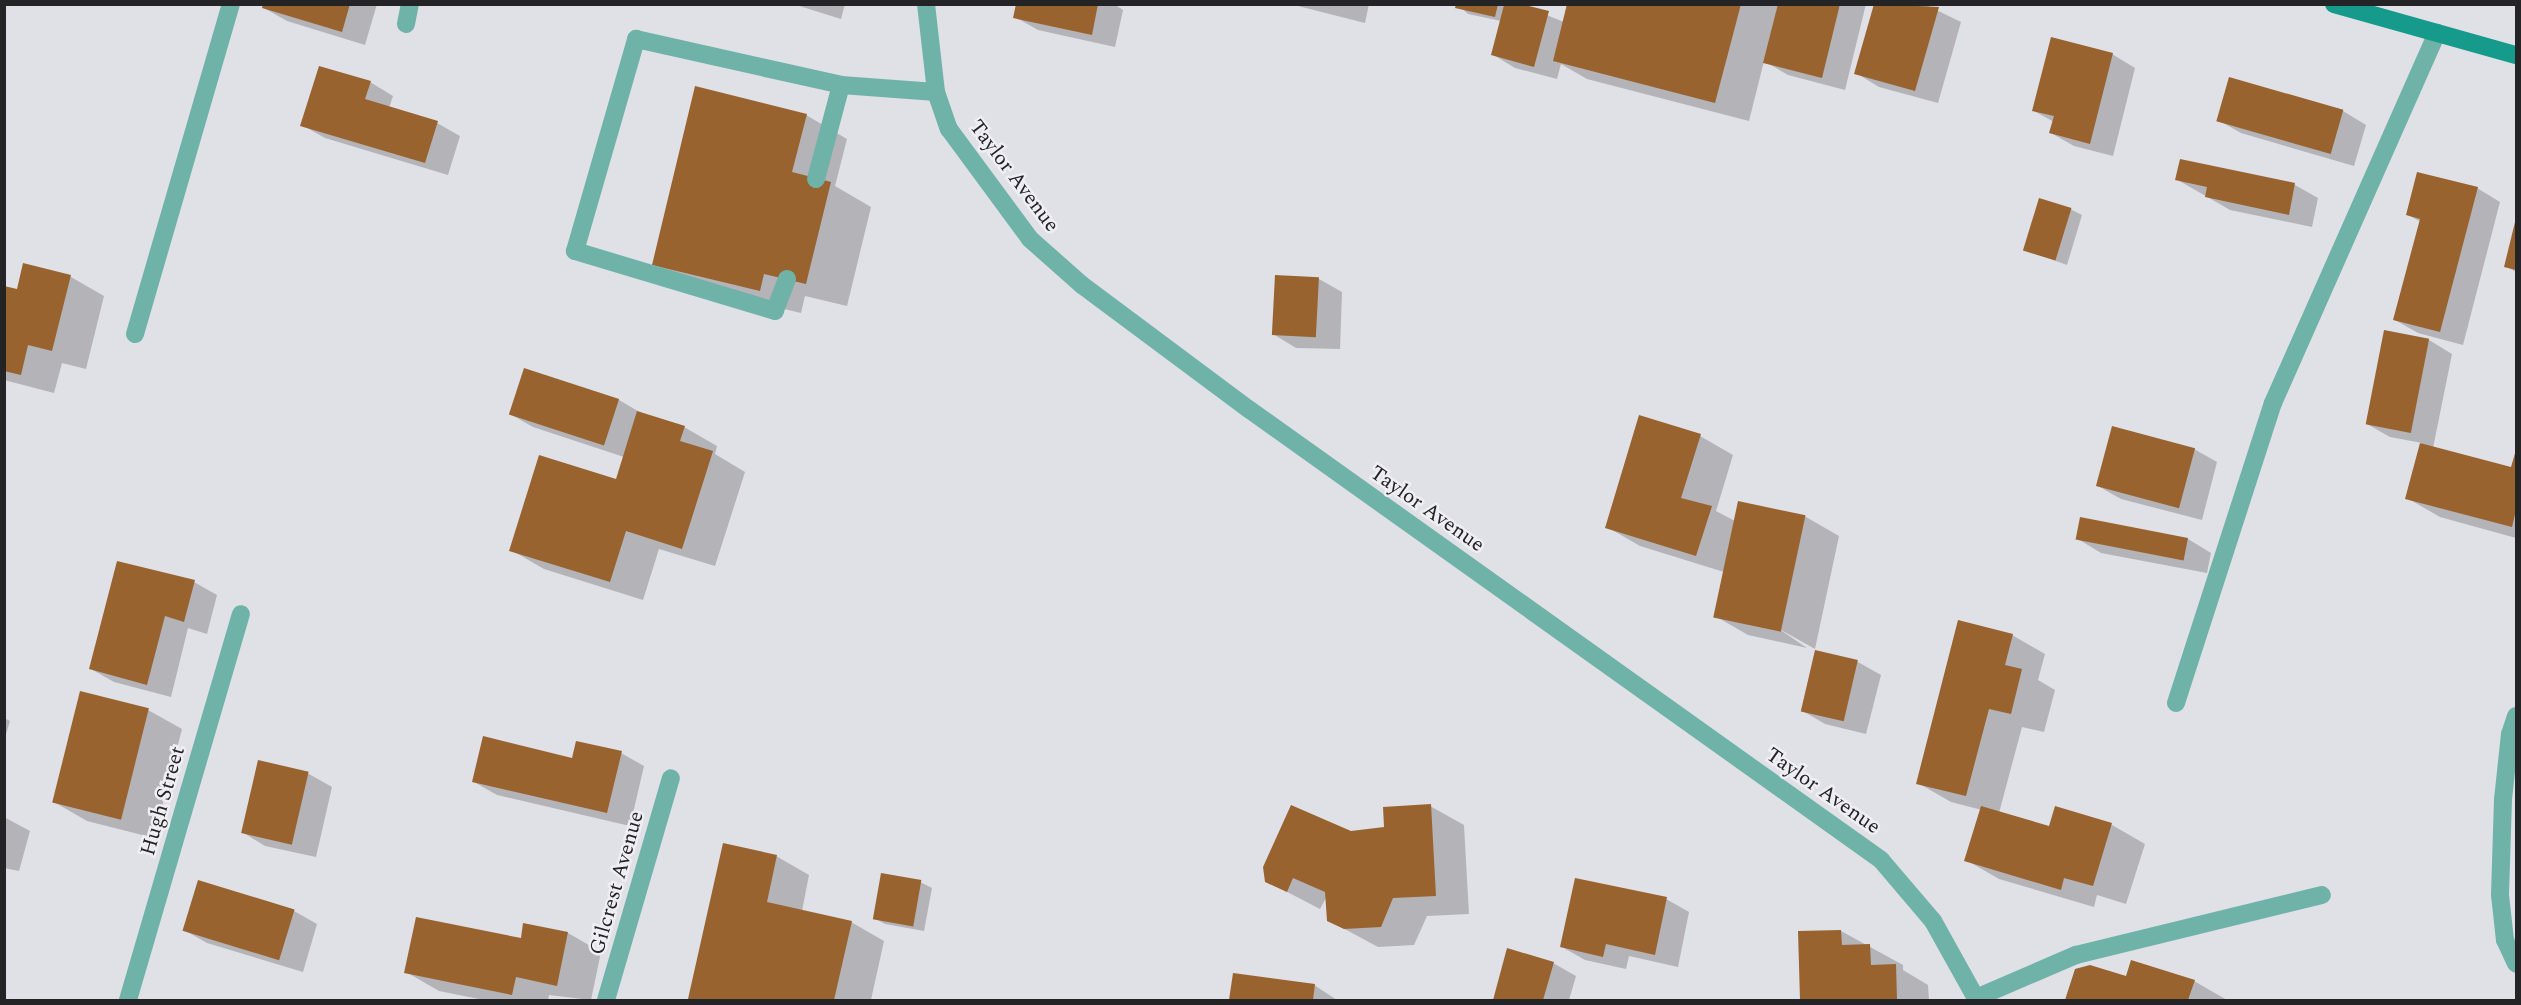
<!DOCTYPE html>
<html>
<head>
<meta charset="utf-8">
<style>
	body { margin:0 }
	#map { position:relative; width:2521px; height:1005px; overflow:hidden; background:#e0e0e7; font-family:Spectral,serif }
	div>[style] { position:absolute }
	.shadow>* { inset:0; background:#0003 }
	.building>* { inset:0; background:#98632e; transform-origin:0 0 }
	.lane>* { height:18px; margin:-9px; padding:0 9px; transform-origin:9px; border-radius:9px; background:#6fb3a8 }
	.street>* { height:18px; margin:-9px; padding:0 9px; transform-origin:9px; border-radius:9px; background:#6fb3a8 }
	.secondary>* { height:18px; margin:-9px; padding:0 9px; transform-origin:9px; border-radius:9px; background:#159a8c }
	span { translate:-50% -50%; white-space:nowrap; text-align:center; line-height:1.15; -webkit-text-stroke:5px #eeeef4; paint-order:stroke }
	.street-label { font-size:21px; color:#242426 }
	.frame { position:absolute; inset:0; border:6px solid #242426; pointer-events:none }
</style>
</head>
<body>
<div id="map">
	<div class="shadow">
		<div style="clip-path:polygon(265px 4px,377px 4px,365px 45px,287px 21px,264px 8px)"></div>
		<div style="clip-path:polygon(793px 4px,845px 4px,841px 19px)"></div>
		<div style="clip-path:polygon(1017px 4px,1114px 4px,1123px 10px,1115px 47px,1038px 30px,1015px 17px)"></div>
		<div style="clip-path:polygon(1290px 4px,1369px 4px,1365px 23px)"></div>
		<div style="clip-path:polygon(1457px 4px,1519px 4px,1564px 22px,1659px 4px,1866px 4px,1845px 90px,1788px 75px,1764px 61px,1749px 121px,1587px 79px,1561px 64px,1557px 79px,1515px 68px,1492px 54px,1501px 21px,1468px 14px)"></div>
		<div style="clip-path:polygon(1875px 4px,1924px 4px,1961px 22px,1938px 103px,1879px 87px,1856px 73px)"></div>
		<div style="clip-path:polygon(2112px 54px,2135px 68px,2113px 156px,2074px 146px,2051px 133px,2054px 122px,2034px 111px)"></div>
		<div style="clip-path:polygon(2230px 79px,2343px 111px,2366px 125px,2354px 166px,2241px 133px,2218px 120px)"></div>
		<div style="clip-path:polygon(370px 82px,393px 96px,389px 108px,437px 123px,460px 136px,448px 175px,325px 138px,302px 125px)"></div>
		<div style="clip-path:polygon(806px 115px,847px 139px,835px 186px,871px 207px,847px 306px,805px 296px,801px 313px,695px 288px,654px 264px)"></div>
		<div style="clip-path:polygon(2181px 161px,2295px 185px,2318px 198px,2312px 227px,2230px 210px,2176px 179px)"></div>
		<div style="clip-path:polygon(2477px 188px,2500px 202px,2463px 345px,2418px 333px,2395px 320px,2421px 222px,2408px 215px)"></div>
		<div style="clip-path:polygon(2070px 209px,2082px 215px,2067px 265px,2026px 250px)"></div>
		<div style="clip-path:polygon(2516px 221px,2516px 272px,2506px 266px)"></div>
		<div style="clip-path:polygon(25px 265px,71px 277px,104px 296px,86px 369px,62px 363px,54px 393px,4px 380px,4px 287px,18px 291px)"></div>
		<div style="clip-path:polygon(1319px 279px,1342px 292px,1340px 349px,1296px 348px,1273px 334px)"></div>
		<div style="clip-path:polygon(2429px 340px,2452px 354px,2433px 448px,2512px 469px,2516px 453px,2516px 538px,2440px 517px,2407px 498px,2422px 443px,2390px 437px,2367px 424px)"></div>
		<div style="clip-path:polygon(525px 370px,619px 400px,643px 414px,684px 427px,717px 446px,715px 454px,745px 472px,715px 566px,659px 549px,643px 600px,544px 569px,511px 550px,617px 481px,624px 457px,533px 427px,510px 414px)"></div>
		<div style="clip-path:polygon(1700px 436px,1733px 455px,1716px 511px,1735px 521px,1739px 502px,1806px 517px,1839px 536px,1815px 649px,1776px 627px,1807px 648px,1748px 635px,1715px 616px,1724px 572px,1640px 546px,1607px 527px)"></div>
		<div style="clip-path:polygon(2194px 449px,2217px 462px,2202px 520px,2121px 499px,2098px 486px)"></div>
		<div style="clip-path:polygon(2078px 539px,2188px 539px,2211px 553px,2207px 573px,2101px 553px)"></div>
		<div style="clip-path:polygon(194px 582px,217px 595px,207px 634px,188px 628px,171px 697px,114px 682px,91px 669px)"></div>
		<div style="clip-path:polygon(2012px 635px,2045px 654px,2038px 680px,2055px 690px,2044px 732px,2022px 727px,1999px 813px,2050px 828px,2056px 807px,2112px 825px,2145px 844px,2126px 904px,2097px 895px,2094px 907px,1999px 879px,1966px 860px,1982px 810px,1951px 802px,1918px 783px)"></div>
		<div style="clip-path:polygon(1816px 651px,1858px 662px,1881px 675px,1866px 734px,1825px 724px,1801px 710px)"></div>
		<div style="clip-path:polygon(148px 710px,182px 729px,154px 838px,87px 821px,54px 802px)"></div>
		<div style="clip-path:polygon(4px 718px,10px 721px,4px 741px)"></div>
		<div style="clip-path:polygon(621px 753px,644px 766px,630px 826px,497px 795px,474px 782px)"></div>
		<div style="clip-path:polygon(259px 762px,309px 774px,332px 787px,316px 857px,265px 846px,242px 832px)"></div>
		<div style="clip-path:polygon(1430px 806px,1464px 825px,1469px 914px,1427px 916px,1414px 945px,1378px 947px,1328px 920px,1327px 896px,1320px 909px,1266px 881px,1351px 833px,1386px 829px)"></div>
		<div style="clip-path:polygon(4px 817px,30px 831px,19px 871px,4px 868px)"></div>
		<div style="clip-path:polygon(776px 856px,809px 875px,802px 911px,851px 922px,884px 941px,871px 1000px,690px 998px)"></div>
		<div style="clip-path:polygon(920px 882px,932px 888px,924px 931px,885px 924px,874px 918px)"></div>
		<div style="clip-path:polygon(1666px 899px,1689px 912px,1678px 967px,1629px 956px,1626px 969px,1585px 960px,1562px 947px)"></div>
		<div style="clip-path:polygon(294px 911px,317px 924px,303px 972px,207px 943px,184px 930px)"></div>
		<div style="clip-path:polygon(1841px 931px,1903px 965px,1903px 970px,1928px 985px,1929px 1000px,1801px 1000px,1800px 932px)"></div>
		<div style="clip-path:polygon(568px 933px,601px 952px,591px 1000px,549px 995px,548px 1000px,484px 1000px,439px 991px,406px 972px,522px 940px)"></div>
		<div style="clip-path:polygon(1508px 950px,1553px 963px,1576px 976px,1569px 1000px,1495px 1000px)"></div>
		<div style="clip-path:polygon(2076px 971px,2127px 978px,2194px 981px,2227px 1000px,2066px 1000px)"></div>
		<div style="clip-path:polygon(1234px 975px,1314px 985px,1337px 1000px,1231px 1000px)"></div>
	</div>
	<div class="building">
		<div style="clip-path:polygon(263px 4px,350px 4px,342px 32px,262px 8px)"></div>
		<div style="clip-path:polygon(1016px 4px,1098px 4px,1092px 35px,1013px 18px)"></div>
		<div style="clip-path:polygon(1456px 4px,1498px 4px,1495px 17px,1455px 8px)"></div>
		<div style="clip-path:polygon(1567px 4px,1741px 4px,1715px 103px,1553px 61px)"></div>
		<div style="clip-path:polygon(1778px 4px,1840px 4px,1822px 78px,1763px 63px)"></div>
		<div style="clip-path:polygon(1874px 4px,1939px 7px,1915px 91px,1854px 74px)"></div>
		<div style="clip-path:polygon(1504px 5px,1525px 5px,1549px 11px,1534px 67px,1491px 55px)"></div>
		<div style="clip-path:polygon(2051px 37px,2113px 53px,2090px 144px,2049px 133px,2054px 116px,2032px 111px)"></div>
		<div style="clip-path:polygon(319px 66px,371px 81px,365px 99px,438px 121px,425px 163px,300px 126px)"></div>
		<div style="left:2229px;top:77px;width:119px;height:46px;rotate:16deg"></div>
		<div style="clip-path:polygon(695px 86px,807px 114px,792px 172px,831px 182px,806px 284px,764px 274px,760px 291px,652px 265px)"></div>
		<div style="clip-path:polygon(2180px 159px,2295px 183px,2289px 215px,2205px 197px,2207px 187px,2175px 180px)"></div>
		<div style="clip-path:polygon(2417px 172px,2478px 187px,2440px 332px,2393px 320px,2420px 219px,2406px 215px)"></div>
		<div style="left:2039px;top:198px;width:34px;height:55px;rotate:17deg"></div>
		<div style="clip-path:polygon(2516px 218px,2516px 270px,2504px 267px)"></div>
		<div style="clip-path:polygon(23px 263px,71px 275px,52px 351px,28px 345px,21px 375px,4px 371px,4px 286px,17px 289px)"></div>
		<div style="left:1275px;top:275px;width:44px;height:60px;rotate:3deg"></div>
		<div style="left:2384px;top:330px;width:46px;height:96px;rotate:11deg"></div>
		<div style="left:524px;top:368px;width:100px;height:49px;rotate:18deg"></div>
		<div style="clip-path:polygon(637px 411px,685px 426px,680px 441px,713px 451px,682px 549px,626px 531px,610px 582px,509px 551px,539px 455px,616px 479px)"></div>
		<div style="clip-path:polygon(1639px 415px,1701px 434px,1681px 498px,1712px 506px,1696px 556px,1605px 528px)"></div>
		<div style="left:2112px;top:426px;width:86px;height:62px;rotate:15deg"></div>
		<div style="clip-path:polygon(2420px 443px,2511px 467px,2516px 450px,2516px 510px,2512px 527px,2405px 499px)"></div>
		<div style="left:1738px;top:501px;width:69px;height:119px;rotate:12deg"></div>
		<div style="left:2080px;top:517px;width:110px;height:23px;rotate:11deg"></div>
		<div style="clip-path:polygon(117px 561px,195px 580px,184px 622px,165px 616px,147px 685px,89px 669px)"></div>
		<div style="clip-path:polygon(1958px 620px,2013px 634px,2005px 665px,2022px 669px,2011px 714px,1989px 709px,1966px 796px,1916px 784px)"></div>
		<div style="left:1815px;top:650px;width:44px;height:63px;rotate:13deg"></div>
		<div style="left:80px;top:691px;width:71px;height:115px;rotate:14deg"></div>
		<div style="clip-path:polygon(483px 736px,572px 758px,576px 741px,622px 751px,607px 813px,472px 782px)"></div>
		<div style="left:258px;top:760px;width:52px;height:75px;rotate:13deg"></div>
		<div style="clip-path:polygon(1431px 804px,1436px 896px,1393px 898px,1381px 927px,1344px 929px,1327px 921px,1325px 892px,1293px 878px,1287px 892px,1265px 882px,1263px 867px,1291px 805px,1351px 831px,1384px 827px,1383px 807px)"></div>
		<div style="clip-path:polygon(1981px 806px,2049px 826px,2055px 806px,2112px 823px,2093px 886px,2064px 878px,2061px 890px,1964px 861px)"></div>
		<div style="clip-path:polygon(723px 843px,777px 855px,767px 902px,852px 921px,834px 1000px,688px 999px)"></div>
		<div style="left:881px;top:873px;width:41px;height:47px;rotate:10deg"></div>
		<div style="clip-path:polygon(1575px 878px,1667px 897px,1655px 955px,1606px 944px,1603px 957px,1560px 947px)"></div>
		<div style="left:198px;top:880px;width:101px;height:53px;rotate:17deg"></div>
		<div style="clip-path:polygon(416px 917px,521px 938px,523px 923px,568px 932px,557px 986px,516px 977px,512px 995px,404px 973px)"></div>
		<div style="clip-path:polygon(1841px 930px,1842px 945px,1870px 944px,1871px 965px,1896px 964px,1897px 1000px,1800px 1000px,1798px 931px)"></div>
		<div style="clip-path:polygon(1507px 948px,1554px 962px,1543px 1000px,1493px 1000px)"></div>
		<div style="clip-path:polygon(2131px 960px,2195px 980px,2188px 1000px,2065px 1000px,2075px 969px,2090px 965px,2126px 976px)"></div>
		<div style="clip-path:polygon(1233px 973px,1315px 984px,1313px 1000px,1229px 1000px)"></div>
	</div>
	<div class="lane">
		<div style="left:406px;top:24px;width:20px;rotate:-79deg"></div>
		<div style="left:816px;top:179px;width:97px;rotate:-75.1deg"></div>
		<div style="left:787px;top:279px;width:34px;rotate:111deg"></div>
		<div style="left:775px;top:311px;width:209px;rotate:-163.3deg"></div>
		<div style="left:575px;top:251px;width:221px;rotate:-73.9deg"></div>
		<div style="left:636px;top:39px;width:210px;rotate:12.6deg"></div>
		<div style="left:841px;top:85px;width:95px;rotate:4.2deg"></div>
		<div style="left:2176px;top:703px;width:315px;rotate:-72.1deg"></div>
		<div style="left:2273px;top:403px;width:405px;rotate:-66.1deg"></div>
		<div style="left:2516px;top:716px;width:19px;rotate:108deg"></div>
		<div style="left:2510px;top:734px;width:65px;rotate:96.1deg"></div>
		<div style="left:2503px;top:799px;width:96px;rotate:91.8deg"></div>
		<div style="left:2500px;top:895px;width:45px;rotate:83.7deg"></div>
		<div style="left:2505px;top:940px;width:26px;rotate:65deg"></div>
		<div style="left:1976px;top:998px;width:109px;rotate:-23.3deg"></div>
		<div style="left:2076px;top:955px;width:253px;rotate:-13.7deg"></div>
	</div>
	<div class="street">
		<div style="left:926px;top:4px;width:89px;rotate:83.5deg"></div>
		<div style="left:936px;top:92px;width:39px;rotate:71deg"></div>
		<div style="left:949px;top:129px;width:137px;rotate:53.6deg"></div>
		<div style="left:1030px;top:239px;width:69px;rotate:41.5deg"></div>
		<div style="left:1082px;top:285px;width:209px;rotate:36.7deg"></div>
		<div style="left:1250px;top:410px;width:775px;rotate:35.49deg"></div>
		<div style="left:1881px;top:860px;width:80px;rotate:49.6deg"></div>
		<div style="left:1933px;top:921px;width:90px;rotate:60.9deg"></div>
		<div style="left:135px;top:334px;width:344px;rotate:-73.8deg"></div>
		<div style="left:128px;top:1000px;width:402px;rotate:-73.7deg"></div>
		<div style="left:606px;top:1000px;width:231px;rotate:-73.7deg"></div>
	</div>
	<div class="secondary">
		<div style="left:2334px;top:4px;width:189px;rotate:15.7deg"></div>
	</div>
	<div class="street-label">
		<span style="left:1014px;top:176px;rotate:53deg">Taylor Avenue</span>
		<span style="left:1427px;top:509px;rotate:35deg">Taylor Avenue</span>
		<span style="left:1823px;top:791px;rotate:35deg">Taylor Avenue</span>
		<span style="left:163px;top:801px;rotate:-74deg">Hugh Street</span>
		<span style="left:617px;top:883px;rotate:-74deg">Gilcrest Avenue</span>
	</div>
	<div class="frame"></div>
</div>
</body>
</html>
